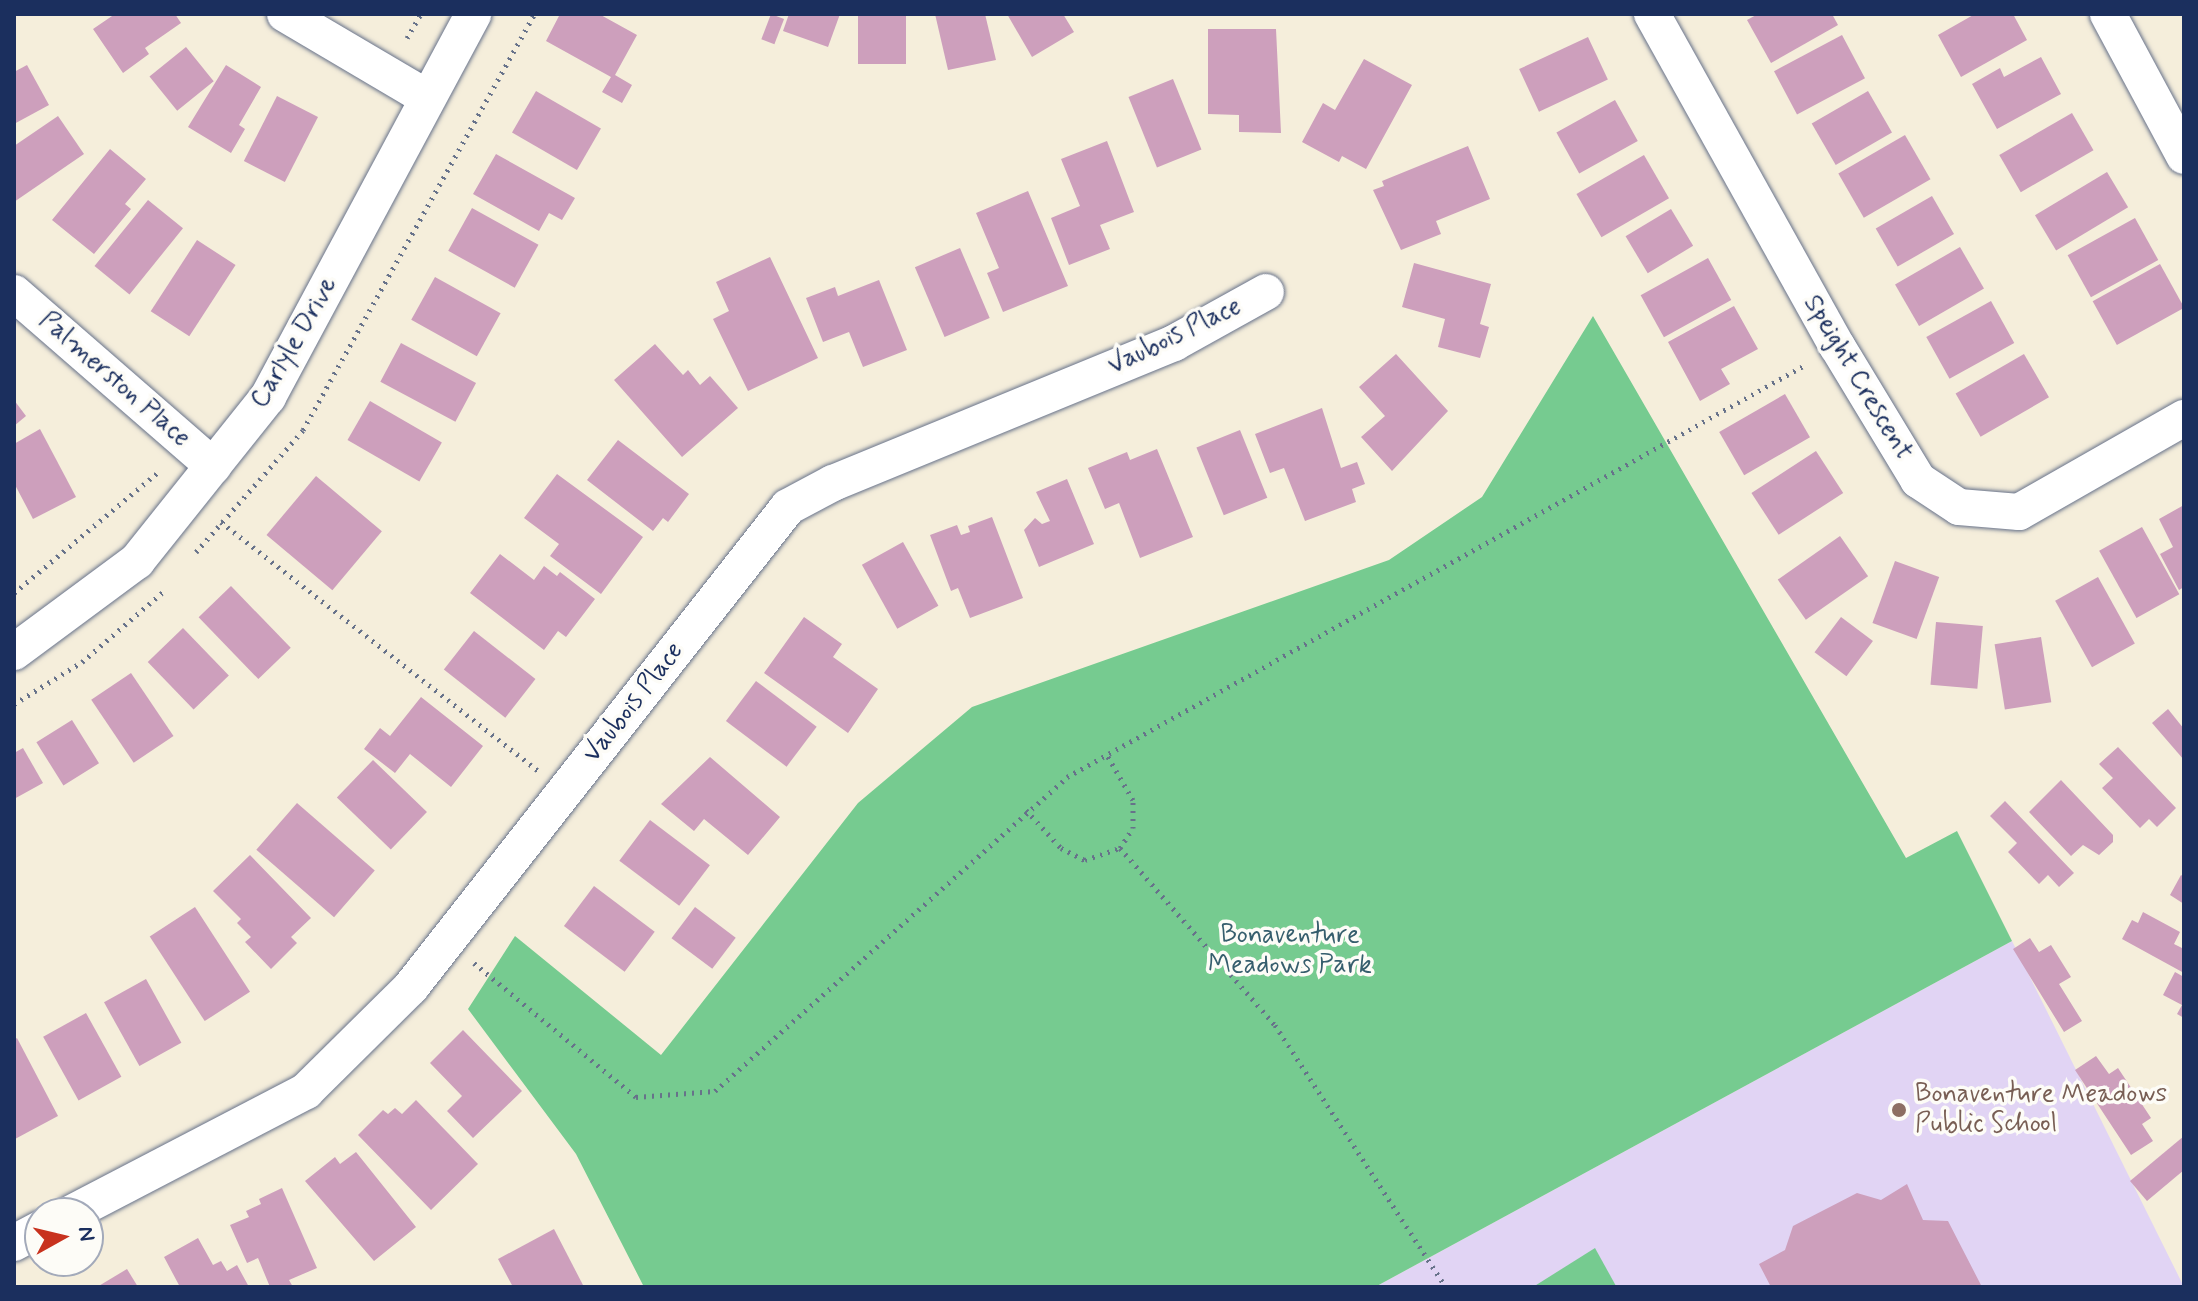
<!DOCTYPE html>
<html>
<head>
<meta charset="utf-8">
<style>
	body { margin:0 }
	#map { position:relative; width:2198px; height:1301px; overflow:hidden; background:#f5eedb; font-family:Mynerve,sans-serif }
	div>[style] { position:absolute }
	.built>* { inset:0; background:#e1d4f4 }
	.green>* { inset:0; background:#76cb90 }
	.building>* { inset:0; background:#cd9fbc; transform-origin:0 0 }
	.path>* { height:5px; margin-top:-2.5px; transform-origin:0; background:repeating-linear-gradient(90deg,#67728a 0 2px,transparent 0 8px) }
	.roads { filter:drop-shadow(0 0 2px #67728a) drop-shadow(0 0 2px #67728a) }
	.minor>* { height:36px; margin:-18px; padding:0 18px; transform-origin:18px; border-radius:18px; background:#fff }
	.dots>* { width:22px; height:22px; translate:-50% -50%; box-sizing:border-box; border:4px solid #fdfcf7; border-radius:50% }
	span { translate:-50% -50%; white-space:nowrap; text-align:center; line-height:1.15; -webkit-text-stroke:7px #fdfcf7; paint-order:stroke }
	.street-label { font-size:26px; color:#1b2f5e }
	.park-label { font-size:26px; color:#365e6d }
	.education-label { font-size:26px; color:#785e54 }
	.left { translate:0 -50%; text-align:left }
	.frame { position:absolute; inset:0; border:16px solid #1b2f5e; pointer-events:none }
	.north { position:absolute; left:24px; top:1197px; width:80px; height:80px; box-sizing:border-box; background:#fdfcf7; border:2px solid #a3aaba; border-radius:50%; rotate:82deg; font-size:22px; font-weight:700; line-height:32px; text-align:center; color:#1b2f5e }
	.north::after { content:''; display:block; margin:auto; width:28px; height:36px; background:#c8321e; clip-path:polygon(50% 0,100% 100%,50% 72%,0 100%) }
</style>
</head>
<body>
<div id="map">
	<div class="built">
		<div style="clip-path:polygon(2012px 941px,2184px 1287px,1375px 1287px)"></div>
	</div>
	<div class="green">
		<div style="clip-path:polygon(1593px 316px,1906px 858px,1957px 831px,2012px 941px,1375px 1287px,644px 1287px,576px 1154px,468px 1009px,515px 936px,661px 1055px,858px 803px,972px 707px,1389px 560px,1482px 497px)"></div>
		<div style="clip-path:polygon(1595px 1248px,1616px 1286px,1533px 1287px)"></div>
	</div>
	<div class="building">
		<div style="clip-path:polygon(115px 14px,175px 14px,181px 23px,145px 48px,149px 54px,123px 73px,93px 29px)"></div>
		<div style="clip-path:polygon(560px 14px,599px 14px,637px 35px,615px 75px,632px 85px,622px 103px,602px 92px,611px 77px,546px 41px)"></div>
		<div style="left:771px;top:14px;width:14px;height:27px;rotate:21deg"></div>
		<div style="clip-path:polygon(789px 14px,840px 14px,828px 47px,783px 31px)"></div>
		<div style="left:858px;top:14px;width:48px;height:50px"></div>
		<div style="clip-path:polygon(935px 14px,985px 14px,996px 60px,948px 70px)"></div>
		<div style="clip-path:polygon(1007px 14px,1063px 14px,1074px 32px,1032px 57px)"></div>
		<div style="clip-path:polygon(1758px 14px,1832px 14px,1838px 25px,1771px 63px,1747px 20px)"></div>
		<div style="clip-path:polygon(1975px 14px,2013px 14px,2027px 40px,1961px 77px,1938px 35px)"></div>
		<div style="clip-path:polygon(1208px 29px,1276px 29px,1281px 133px,1239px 132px,1239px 115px,1208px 114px)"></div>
		<div style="left:1842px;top:35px;width:49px;height:77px;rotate:62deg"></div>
		<div style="left:1588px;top:37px;width:47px;height:76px;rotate:65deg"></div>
		<div style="left:186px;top:47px;width:44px;height:47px;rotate:51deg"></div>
		<div style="clip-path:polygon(2041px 57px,2061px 94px,1997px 129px,1972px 84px,2000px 68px,2004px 77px)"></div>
		<div style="clip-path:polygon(1364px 59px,1412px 85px,1366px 169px,1342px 156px,1339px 162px,1302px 142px,1323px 103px,1335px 110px)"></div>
		<div style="clip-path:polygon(27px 65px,49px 105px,14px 124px,14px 72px)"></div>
		<div style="clip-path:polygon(226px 65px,261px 87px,239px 125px,245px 129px,231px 153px,188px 127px)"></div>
		<div style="left:1173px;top:79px;width:76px;height:48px;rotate:68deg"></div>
		<div style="left:536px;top:91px;width:75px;height:48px;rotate:30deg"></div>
		<div style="left:1868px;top:91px;width:48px;height:65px;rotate:60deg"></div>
		<div style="left:277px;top:96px;width:46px;height:73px;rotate:27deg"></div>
		<div style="left:1615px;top:100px;width:47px;height:67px;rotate:61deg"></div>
		<div style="left:2072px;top:113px;width:43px;height:84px;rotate:60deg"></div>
		<div style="clip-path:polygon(58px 116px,84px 154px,14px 202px,14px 146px)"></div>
		<div style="left:1905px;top:135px;width:51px;height:77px;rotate:60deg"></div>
		<div style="clip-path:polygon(1107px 141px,1134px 212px,1100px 225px,1110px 249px,1069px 265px,1051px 218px,1080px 206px,1061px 159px)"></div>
		<div style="clip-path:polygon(1468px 146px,1490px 199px,1436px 221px,1441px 234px,1401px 250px,1373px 190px,1384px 186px,1382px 181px)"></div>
		<div style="clip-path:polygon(110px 149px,146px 179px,125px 204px,131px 209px,94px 254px,52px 220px)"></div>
		<div style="clip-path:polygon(496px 154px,575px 198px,562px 220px,549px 213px,539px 231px,473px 194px)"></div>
		<div style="left:1644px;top:155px;width:50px;height:78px;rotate:60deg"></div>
		<div style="left:2107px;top:172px;width:41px;height:84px;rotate:59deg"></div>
		<div style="clip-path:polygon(1028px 191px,1068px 286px,1003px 312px,987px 273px,999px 268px,976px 213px)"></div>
		<div style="left:1932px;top:196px;width:44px;height:65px;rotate:60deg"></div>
		<div style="left:148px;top:200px;width:45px;height:85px;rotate:39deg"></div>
		<div style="left:472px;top:208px;width:76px;height:49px;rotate:29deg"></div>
		<div style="left:1671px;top:209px;width:43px;height:53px;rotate:59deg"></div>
		<div style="left:2135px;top:218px;width:48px;height:77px;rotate:61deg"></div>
		<div style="left:197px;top:240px;width:46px;height:85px;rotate:33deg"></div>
		<div style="left:1960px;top:247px;width:48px;height:75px;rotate:60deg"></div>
		<div style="left:960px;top:248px;width:76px;height:49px;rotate:67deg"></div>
		<div style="clip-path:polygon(770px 257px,818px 358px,748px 391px,713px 319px,729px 311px,716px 282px)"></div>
		<div style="left:1708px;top:258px;width:48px;height:77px;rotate:61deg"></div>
		<div style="clip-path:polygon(1414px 263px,1491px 284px,1480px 324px,1489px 327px,1480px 358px,1438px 347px,1445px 319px,1402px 307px)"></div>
		<div style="left:2160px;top:264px;width:50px;height:77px;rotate:61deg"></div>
		<div style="left:435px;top:277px;width:75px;height:49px;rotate:29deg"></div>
		<div style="clip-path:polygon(879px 280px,907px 350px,863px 367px,849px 332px,823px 342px,806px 298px,835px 287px,838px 296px)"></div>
		<div style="left:1991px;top:301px;width:48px;height:74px;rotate:61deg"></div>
		<div style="clip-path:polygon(1734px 306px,1758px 349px,1721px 369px,1730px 384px,1700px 401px,1668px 342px)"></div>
		<div style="left:401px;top:343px;width:85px;height:44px;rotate:28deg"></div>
		<div style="clip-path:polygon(655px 344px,683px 375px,688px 370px,700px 385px,710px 376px,738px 408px,682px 457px,614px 380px)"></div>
		<div style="clip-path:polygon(1396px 354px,1448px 411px,1392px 471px,1361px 437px,1385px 416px,1359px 387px)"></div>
		<div style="left:2024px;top:354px;width:50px;height:79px;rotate:60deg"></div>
		<div style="left:1785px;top:394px;width:50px;height:76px;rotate:60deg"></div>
		<div style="clip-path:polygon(14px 400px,26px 416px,14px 426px)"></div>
		<div style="left:370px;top:401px;width:83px;height:45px;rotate:30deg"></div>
		<div style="clip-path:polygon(1322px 408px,1341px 468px,1357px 462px,1365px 484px,1352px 489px,1356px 502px,1305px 521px,1284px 468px,1270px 473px,1255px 434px)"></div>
		<div style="clip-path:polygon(40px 429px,76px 497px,33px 519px,14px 483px,14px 444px)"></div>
		<div style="left:1240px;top:430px;width:73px;height:47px;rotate:68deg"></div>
		<div style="clip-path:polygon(618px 440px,689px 494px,668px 522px,663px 518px,653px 531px,587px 480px)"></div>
		<div style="clip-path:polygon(1157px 449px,1193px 537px,1140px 558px,1119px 503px,1105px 509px,1088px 468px,1127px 452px,1130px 460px)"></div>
		<div style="left:1816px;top:451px;width:50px;height:77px;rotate:57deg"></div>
		<div style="clip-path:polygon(557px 474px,643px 537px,601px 594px,550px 556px,559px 544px,524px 518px)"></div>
		<div style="left:316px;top:476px;width:86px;height:77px;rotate:40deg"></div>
		<div style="clip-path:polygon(1067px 479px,1094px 544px,1039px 567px,1024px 530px,1035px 518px,1042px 524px,1050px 521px,1036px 492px)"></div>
		<div style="clip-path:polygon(2184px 505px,2184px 587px,2179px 590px,2160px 554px,2173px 547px,2159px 519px)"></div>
		<div style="clip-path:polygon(992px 517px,1023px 598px,970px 618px,958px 588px,951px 591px,930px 535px,957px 525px,961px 535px,970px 532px,968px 526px)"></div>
		<div style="left:2142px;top:527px;width:77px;height:49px;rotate:61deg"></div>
		<div style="left:1840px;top:536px;width:49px;height:76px;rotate:55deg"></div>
		<div style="left:903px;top:542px;width:73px;height:47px;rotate:61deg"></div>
		<div style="clip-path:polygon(500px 554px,534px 580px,544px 566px,557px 576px,560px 572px,595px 599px,566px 637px,558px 631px,544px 650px,470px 593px)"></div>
		<div style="left:1895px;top:561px;width:47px;height:66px;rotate:20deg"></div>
		<div style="left:2098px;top:577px;width:76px;height:49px;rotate:61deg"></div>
		<div style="left:231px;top:586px;width:86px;height:45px;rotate:46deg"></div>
		<div style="clip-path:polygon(804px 617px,842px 644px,833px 657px,878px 689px,848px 733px,764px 673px)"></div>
		<div style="left:1841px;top:617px;width:40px;height:44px;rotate:37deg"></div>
		<div style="left:1936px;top:622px;width:47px;height:63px;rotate:5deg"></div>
		<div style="left:183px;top:628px;width:66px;height:49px;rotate:46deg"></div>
		<div style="left:474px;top:631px;width:78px;height:49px;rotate:38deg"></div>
		<div style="left:2041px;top:637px;width:66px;height:47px;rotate:81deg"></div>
		<div style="left:131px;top:673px;width:76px;height:48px;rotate:56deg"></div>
		<div style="left:756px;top:681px;width:76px;height:50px;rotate:37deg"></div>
		<div style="clip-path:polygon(421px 697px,483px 746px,451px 787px,410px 754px,395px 773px,364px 749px,380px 728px,390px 736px)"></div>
		<div style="clip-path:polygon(2168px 709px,2184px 729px,2184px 760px,2152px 723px)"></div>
		<div style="left:72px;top:720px;width:51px;height:42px;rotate:58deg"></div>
		<div style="clip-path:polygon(2118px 747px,2176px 808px,2157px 827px,2149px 819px,2140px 828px,2102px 788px,2113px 778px,2099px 764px)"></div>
		<div style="clip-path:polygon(23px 748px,43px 783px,14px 799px,14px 753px)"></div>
		<div style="clip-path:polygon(710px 757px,780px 817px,748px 855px,704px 819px,694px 831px,661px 804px)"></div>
		<div style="left:373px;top:760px;width:75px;height:52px;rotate:44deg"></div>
		<div style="clip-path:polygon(2061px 780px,2113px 835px,2113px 842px,2099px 855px,2083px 845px,2071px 856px,2029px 812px)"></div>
		<div style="clip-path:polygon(2005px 801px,2074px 873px,2059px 887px,2048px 875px,2039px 884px,2008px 852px,2017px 843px,1990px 816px)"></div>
		<div style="left:297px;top:803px;width:103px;height:62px;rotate:41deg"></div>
		<div style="left:650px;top:820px;width:75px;height:51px;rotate:37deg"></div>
		<div style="clip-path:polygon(250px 855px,311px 918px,291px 937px,297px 943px,271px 969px,245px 942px,251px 937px,237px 923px,241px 919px,213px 891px)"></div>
		<div style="clip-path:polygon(2181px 875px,2184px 877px,2184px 904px,2170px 895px)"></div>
		<div style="left:594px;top:886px;width:76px;height:50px;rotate:37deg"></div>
		<div style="left:195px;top:907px;width:101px;height:54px;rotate:57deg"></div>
		<div style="left:695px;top:907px;width:51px;height:39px;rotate:37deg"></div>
		<div style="clip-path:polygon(2143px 912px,2180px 932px,2174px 944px,2184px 949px,2184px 973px,2122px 939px,2132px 920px,2138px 923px)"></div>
		<div style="clip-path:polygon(2030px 938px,2039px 952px,2051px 945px,2071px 977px,2059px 984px,2082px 1021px,2064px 1032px,2013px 949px)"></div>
		<div style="clip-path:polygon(2175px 972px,2184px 977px,2184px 1018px,2177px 1014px,2182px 1005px,2163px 995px)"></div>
		<div style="left:146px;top:979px;width:73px;height:48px;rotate:61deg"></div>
		<div style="left:86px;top:1013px;width:73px;height:49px;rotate:61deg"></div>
		<div style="clip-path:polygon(463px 1030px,522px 1091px,473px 1138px,447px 1111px,462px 1096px,430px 1063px)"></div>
		<div style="clip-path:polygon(17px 1038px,58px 1116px,15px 1139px,14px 1040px)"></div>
		<div style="clip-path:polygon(2096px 1056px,2109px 1074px,2118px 1068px,2151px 1118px,2142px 1124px,2153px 1141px,2131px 1155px,2075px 1070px)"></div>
		<div style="clip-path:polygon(416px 1100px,478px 1164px,431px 1210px,358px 1135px,383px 1110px,388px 1114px,395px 1108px,402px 1114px)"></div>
		<div style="clip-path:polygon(2184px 1136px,2184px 1170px,2147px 1201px,2130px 1181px)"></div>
		<div style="clip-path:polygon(356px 1152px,416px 1227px,374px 1261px,305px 1181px,335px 1157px,340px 1164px)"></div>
		<div style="clip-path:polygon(1907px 1184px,1923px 1220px,1948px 1221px,1982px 1287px,1771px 1287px,1759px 1264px,1785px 1250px,1793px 1226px,1857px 1193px,1881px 1200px)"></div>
		<div style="clip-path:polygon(282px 1188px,317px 1268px,289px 1280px,293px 1287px,270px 1287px,258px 1258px,247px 1263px,230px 1225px,249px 1217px,246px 1211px,261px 1204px,259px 1199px)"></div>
		<div style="clip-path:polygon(554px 1229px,584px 1287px,513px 1287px,498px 1259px)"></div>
		<div style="clip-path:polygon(198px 1238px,213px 1265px,221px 1261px,227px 1271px,237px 1265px,249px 1287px,180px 1287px,164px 1257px)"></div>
		<div style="clip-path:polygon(127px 1269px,138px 1287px,97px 1287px)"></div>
	</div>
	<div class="path">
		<div style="left:407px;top:38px;width:28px;rotate:-60deg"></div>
		<div style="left:221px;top:522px;width:403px;rotate:38.1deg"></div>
		<div style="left:196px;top:552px;width:162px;rotate:-48.7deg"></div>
		<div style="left:303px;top:430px;width:476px;rotate:-60.9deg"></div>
		<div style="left:14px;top:593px;width:187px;rotate:-40deg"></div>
		<div style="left:14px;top:704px;width:80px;rotate:-31.7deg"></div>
		<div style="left:82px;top:662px;width:108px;rotate:-40.9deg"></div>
		<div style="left:1026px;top:810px;width:52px;rotate:47.4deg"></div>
		<div style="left:1061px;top:848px;width:27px;rotate:27deg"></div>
		<div style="left:1085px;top:860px;width:37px;rotate:-19deg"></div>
		<div style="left:1120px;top:848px;width:24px;rotate:-57deg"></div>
		<div style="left:1133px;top:828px;width:28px;rotate:-90deg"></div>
		<div style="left:1133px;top:800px;width:52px;rotate:-120deg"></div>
		<div style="left:1120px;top:848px;width:235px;rotate:48.8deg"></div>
		<div style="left:1275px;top:1025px;width:313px;rotate:56.9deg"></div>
		<div style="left:474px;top:963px;width:210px;rotate:39.6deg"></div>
		<div style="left:636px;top:1097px;width:79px;rotate:-4.3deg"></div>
		<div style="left:715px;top:1091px;width:472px;rotate:-41.7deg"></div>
		<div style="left:1067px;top:777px;width:845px;rotate:-29.17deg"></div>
	</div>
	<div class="roads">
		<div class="minor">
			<div style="left:285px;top:14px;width:164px;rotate:30.5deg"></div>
			<div style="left:1652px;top:14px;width:380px;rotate:60.9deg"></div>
			<div style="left:1837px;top:346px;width:157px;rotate:58.8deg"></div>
			<div style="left:1918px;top:480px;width:49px;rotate:33.4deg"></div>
			<div style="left:1959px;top:507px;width:60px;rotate:4.8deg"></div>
			<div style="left:2019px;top:512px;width:190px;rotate:-29.7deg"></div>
			<div style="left:2108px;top:14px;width:161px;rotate:61.8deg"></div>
			<div style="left:14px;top:293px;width:264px;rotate:41deg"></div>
			<div style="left:14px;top:652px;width:153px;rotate:-36.5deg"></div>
			<div style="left:137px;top:561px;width:210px;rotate:-51.4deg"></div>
			<div style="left:268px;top:397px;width:434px;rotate:-61.8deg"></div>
			<div style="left:72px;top:1213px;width:264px;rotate:-27.5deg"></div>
			<div style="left:306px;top:1091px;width:148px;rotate:-44.7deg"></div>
			<div style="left:411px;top:987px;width:610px;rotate:-51.85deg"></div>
			<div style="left:788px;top:507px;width:51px;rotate:-28.1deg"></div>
			<div style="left:833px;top:483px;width:369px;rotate:-22.3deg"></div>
			<div style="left:1174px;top:343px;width:105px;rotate:-29deg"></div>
			<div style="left:14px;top:1243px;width:30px;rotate:-28deg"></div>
		</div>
	</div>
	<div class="dots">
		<div style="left:1899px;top:1110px;background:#8d6e63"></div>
	</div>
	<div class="street-label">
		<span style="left:1175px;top:337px;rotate:-26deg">Vaubois Place</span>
		<span style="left:295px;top:343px;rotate:-60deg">Carlyle Drive</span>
		<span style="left:1857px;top:378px;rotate:59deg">Speight Crescent</span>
		<span style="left:114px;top:380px;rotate:41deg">Palmerston Place</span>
		<span style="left:634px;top:703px;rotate:-52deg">Vaubois Place</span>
	</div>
	<div class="park-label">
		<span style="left:1290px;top:951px">Bonaventure<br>Meadows Park</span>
	</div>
	<div class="education-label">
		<span class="left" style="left:1915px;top:1110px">Bonaventure Meadows<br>Public School</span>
	</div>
	<div class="frame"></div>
	<div class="north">N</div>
</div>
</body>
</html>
